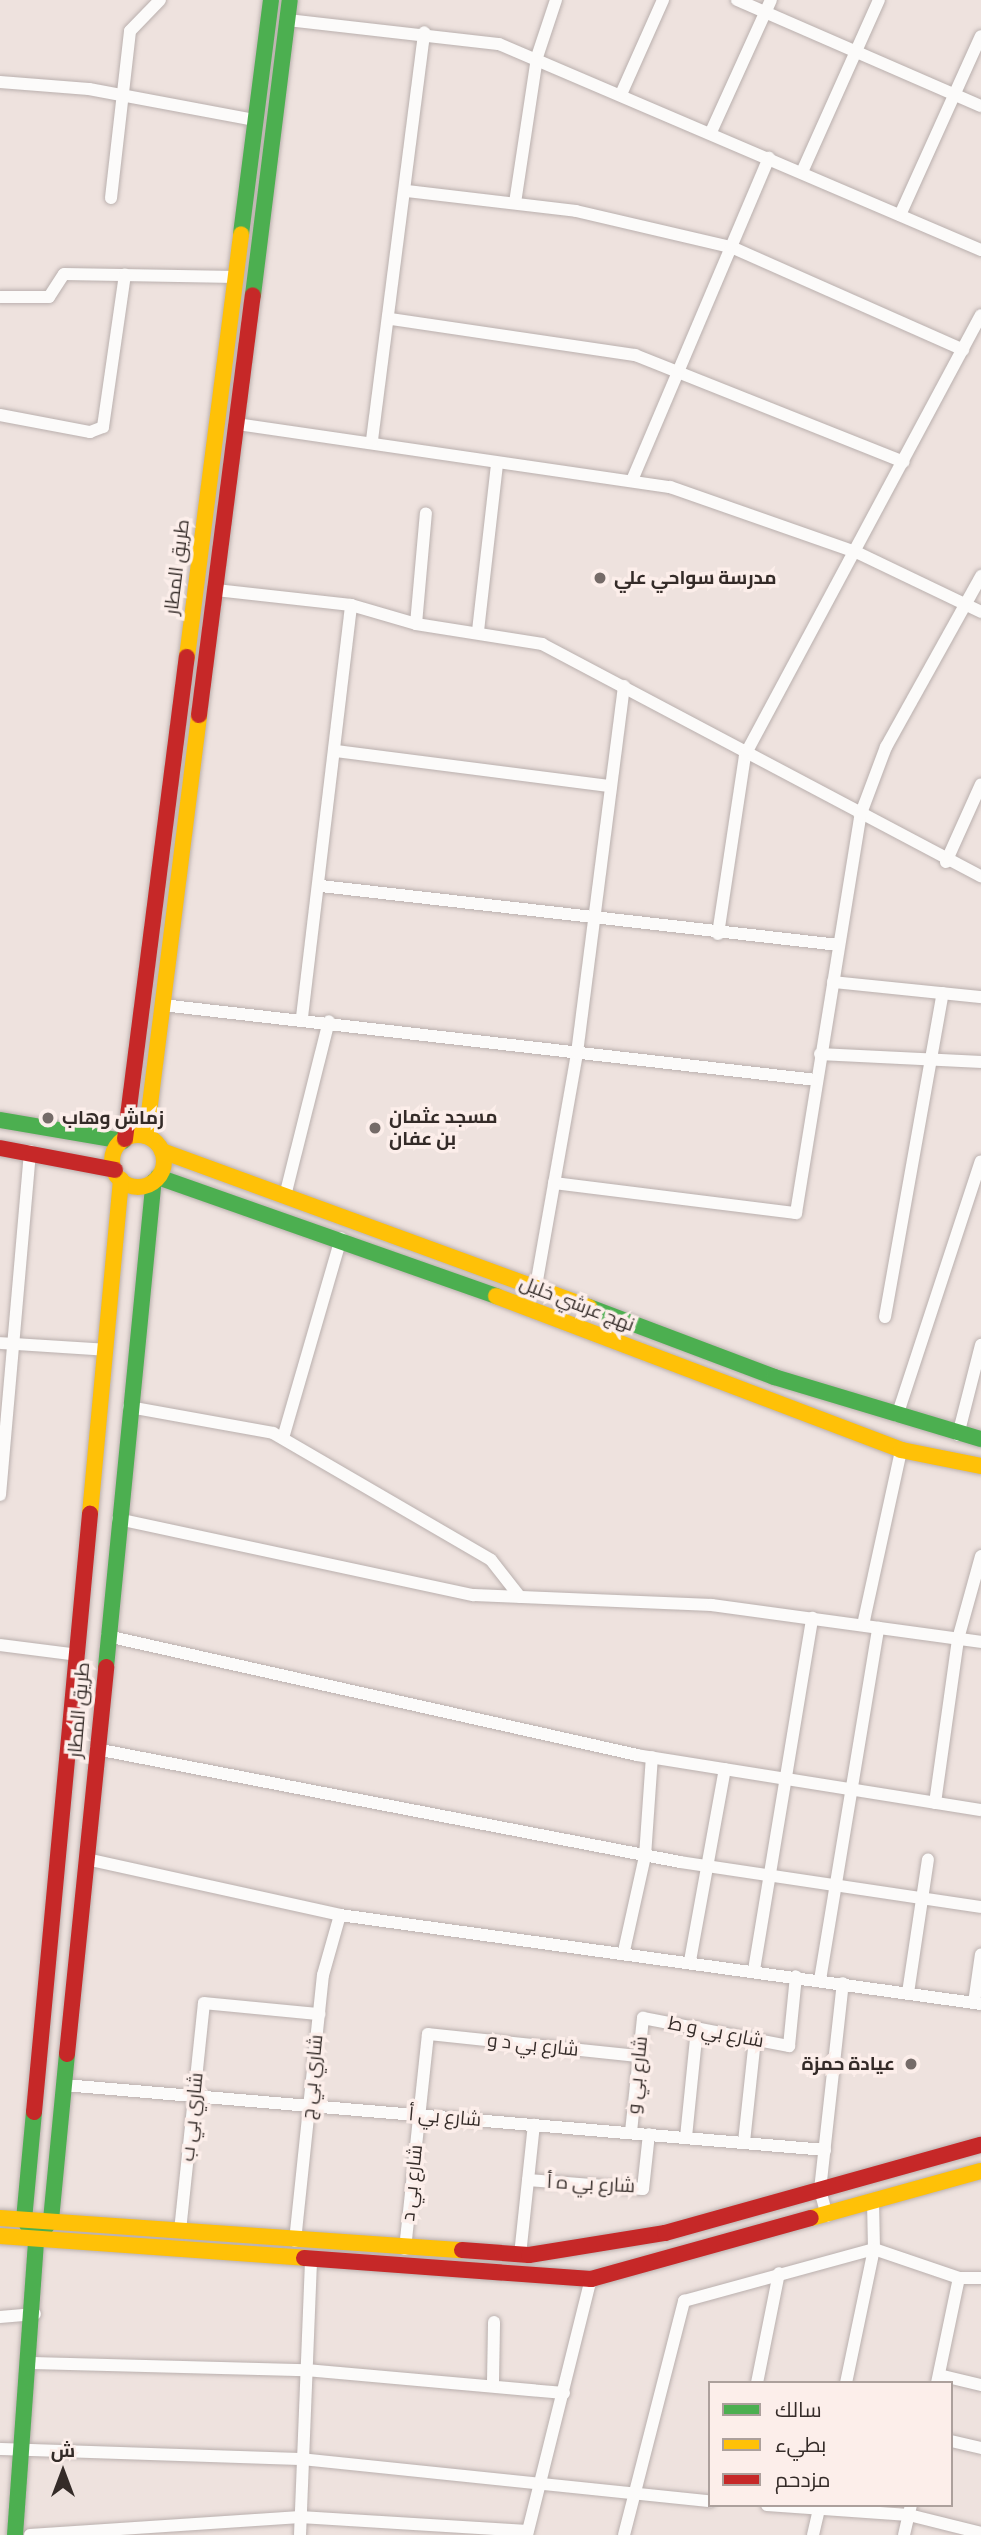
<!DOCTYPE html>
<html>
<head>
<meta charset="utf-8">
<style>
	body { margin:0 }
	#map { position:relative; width:981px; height:2535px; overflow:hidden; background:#eee2de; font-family:"Fira Sans Condensed",Cairo,sans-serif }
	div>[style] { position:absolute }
	.roads { filter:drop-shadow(0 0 2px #bab0ae) drop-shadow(0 0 2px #bab0ae) }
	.street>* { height:12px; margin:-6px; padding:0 6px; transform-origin:6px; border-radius:6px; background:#fcfbfa }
	.fast>* { height:16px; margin:-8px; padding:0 8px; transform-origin:8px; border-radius:8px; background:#4caf50 }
	.slow>* { height:16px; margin:-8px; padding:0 8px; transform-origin:8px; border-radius:8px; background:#ffc107 }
	.slow>.ring { margin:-8px; padding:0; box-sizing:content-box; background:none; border:16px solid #ffc107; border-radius:50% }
	.jam>* { height:16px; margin:-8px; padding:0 8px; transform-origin:8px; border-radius:8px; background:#c62828 }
	.dots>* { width:19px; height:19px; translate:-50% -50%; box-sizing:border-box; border:4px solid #fceeea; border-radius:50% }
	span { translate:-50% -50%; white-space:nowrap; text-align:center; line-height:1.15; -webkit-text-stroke:7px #fceeea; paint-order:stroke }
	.street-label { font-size:19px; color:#342b28 }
	.poi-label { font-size:19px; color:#342b28; font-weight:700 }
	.left { translate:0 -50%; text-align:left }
	.right { translate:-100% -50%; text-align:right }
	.legend { position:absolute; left:708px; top:2381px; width:245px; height:126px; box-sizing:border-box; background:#fceeea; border:2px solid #aca09c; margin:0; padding:9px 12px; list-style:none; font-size:21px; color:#342b28 }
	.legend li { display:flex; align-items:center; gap:14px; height:35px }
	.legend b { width:35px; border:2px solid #aca09c }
	.north { position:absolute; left:28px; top:2437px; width:70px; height:70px; -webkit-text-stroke:5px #fceeea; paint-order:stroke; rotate:0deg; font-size:19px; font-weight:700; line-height:28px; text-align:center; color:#342b28 }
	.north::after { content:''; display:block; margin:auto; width:24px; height:32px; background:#342b28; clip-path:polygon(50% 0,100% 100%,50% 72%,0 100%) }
</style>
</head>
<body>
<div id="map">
	<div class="roads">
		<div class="street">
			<div style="left:737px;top:0;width:266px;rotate:23.5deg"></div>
			<div style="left:287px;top:20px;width:213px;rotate:6.5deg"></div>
			<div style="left:499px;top:44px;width:524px;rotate:23.14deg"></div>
			<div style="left:0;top:82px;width:89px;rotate:4.5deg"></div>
			<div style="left:89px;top:89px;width:169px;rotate:10.6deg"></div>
			<div style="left:622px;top:92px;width:101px;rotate:-66deg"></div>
			<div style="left:711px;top:132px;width:145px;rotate:-65.6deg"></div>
			<div style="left:802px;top:172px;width:188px;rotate:-65.9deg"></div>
			<div style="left:407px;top:191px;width:170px;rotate:6.7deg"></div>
			<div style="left:576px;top:211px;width:159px;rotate:13.1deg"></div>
			<div style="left:731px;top:247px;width:254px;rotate:23.9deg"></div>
			<div style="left:111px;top:198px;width:168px;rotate:-83.5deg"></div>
			<div style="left:130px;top:31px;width:43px;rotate:-45.9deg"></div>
			<div style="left:515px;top:203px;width:148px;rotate:-81.4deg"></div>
			<div style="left:537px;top:57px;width:60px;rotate:-71.6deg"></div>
			<div style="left:900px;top:215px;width:196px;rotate:-65.7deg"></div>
			<div style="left:0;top:297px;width:49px"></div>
			<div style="left:49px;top:297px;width:27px;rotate:-57deg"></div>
			<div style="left:64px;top:274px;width:172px;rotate:1deg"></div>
			<div style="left:391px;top:319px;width:247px;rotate:8.4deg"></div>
			<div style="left:635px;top:355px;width:289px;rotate:21.7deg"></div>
			<div style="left:0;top:415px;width:92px;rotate:10.7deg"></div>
			<div style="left:90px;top:432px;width:14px;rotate:-21deg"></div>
			<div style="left:103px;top:427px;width:154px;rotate:-81.8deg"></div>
			<div style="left:237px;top:424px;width:438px;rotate:8.3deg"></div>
			<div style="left:670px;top:487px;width:197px;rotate:19.3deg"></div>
			<div style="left:856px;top:552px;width:139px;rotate:25.6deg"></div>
			<div style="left:372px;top:440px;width:411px;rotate:-82.7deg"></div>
			<div style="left:633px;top:478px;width:348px;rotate:-67deg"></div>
			<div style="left:216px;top:590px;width:136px;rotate:6.3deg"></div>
			<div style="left:351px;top:605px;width:68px;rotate:16.3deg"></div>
			<div style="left:416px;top:624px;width:128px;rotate:9deg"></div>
			<div style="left:542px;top:644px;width:497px;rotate:27.9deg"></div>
			<div style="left:416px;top:624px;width:111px;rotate:-84.9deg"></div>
			<div style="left:478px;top:631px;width:168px;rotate:-83.5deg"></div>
			<div style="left:336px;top:751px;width:277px;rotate:7.3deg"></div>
			<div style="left:946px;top:862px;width:85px;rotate:-65.8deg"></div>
			<div style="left:321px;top:886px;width:521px;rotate:6.5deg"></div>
			<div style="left:718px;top:934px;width:181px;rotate:-81.4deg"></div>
			<div style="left:745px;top:755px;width:499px;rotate:-61.8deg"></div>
			<div style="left:833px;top:982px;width:149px;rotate:5.8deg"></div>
			<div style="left:162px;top:1005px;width:658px;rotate:6.54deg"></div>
			<div style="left:302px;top:1017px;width:415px;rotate:-83.2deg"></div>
			<div style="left:820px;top:1054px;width:161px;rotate:2.8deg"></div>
			<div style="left:554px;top:1183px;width:244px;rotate:7.1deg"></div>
			<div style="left:796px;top:1213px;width:402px;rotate:-80.8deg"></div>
			<div style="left:860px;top:816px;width:74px;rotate:-69.4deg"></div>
			<div style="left:886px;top:747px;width:196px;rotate:-60.9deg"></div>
			<div style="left:286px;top:1192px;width:176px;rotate:-75.9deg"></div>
			<div style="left:536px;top:1286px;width:237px;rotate:-80deg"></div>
			<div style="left:577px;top:1053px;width:370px;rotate:-82.7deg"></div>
			<div style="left:885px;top:1317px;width:329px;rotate:-79.9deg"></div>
			<div style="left:0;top:1343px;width:107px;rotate:3.7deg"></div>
			<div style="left:129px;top:1407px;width:146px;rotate:10.2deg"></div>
			<div style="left:273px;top:1433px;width:252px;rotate:30.2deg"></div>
			<div style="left:491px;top:1560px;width:47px;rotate:51.9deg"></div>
			<div style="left:897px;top:1416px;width:268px;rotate:-71.8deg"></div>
			<div style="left:958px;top:1435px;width:93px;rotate:-75.7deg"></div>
			<div style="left:283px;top:1438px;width:208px;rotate:-73.8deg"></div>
			<div style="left:0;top:1495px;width:345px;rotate:-85deg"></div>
			<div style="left:118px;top:1519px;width:364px;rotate:12.1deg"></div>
			<div style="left:474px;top:1595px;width:238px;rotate:2.4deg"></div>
			<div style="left:712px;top:1605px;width:272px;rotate:7.8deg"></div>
			<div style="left:863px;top:1625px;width:179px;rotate:-77.7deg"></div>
			<div style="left:107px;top:1636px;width:543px;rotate:12.65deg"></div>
			<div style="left:637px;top:1755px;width:348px;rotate:9.1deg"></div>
			<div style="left:0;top:1645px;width:79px;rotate:7.3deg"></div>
			<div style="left:96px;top:1749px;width:595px;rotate:10.95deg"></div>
			<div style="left:680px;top:1862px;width:304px;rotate:8.5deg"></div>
			<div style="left:935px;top:1803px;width:166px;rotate:-82deg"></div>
			<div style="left:958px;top:1639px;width:86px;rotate:-74.5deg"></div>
			<div style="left:86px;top:1859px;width:260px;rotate:12.4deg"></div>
			<div style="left:340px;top:1915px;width:647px;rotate:7.9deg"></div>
			<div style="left:624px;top:1951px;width:97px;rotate:-77.5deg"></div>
			<div style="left:645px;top:1856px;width:99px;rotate:-86deg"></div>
			<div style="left:690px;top:1961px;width:195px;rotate:-79.7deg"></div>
			<div style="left:754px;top:1970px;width:357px;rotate:-80.6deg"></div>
			<div style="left:820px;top:1980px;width:357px;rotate:-80.6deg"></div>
			<div style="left:908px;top:1993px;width:135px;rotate:-81.5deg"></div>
			<div style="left:974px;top:2003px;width:49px;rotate:-81.9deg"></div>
			<div style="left:64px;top:2085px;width:764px;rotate:4.88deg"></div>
			<div style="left:631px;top:2132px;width:115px;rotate:-84deg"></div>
			<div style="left:643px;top:2018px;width:149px;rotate:10.9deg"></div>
			<div style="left:789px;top:2046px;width:70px;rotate:-84.3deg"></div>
			<div style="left:686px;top:2137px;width:110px;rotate:-84.2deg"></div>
			<div style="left:744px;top:2142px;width:104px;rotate:-83.9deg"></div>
			<div style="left:528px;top:2180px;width:115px;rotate:4.5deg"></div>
			<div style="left:643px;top:2189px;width:55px;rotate:-83.8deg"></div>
			<div style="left:827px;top:2216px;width:27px;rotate:-105deg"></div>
			<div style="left:820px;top:2190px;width:208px;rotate:-83.7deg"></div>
			<div style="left:180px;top:2231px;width:229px;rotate:-84deg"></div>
			<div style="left:204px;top:2003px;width:116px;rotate:5.5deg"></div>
			<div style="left:295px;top:2241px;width:267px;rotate:-84deg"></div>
			<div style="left:323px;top:1975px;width:62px;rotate:-74.2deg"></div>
			<div style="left:405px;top:2249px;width:216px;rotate:-83.9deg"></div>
			<div style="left:428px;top:2034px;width:212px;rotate:6deg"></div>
			<div style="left:520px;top:2255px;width:131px;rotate:-83.9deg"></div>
			<div style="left:0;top:2317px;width:35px;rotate:-5deg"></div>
			<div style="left:32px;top:2363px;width:274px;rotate:1.5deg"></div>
			<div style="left:306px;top:2370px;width:259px;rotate:5.1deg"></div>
			<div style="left:939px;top:2375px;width:43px;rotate:13.4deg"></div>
			<div style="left:493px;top:2382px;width:60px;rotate:-89deg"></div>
			<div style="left:757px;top:2383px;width:112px;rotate:-78.7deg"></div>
			<div style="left:846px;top:2383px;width:137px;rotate:-78.2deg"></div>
			<div style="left:874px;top:2249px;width:47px;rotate:-91.2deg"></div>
			<div style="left:937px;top:2383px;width:107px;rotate:-78.2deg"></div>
			<div style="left:951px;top:2441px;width:31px;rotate:13deg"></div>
			<div style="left:0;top:2449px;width:301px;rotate:1.9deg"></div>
			<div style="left:301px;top:2459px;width:411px;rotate:5.9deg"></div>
			<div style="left:767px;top:2505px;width:142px;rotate:4deg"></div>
			<div style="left:909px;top:2515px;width:74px;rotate:14deg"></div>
			<div style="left:30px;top:2535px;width:271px;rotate:-3.8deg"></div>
			<div style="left:300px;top:2517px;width:228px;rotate:3.5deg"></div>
			<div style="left:300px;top:2535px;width:273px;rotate:-87.7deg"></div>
			<div style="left:527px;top:2535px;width:264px;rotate:-76deg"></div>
			<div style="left:624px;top:2535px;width:242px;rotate:-75.6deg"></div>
			<div style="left:684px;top:2301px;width:197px;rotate:-15.3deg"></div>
			<div style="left:874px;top:2249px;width:90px;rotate:18.8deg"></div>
			<div style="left:959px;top:2278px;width:22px"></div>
			<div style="left:813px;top:2535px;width:31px;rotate:-77deg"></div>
			<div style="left:904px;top:2535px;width:31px;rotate:-77deg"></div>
		</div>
		<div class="fast">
			<div style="left:241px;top:234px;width:236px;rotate:-82.7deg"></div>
			<div style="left:253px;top:295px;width:297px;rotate:-82.9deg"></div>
			<div style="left:0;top:1120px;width:125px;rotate:9.7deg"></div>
			<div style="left:158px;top:1177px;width:358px;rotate:19.4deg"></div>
			<div style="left:589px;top:1307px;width:198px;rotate:20.7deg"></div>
			<div style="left:774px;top:1377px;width:216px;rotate:16.7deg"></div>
			<div style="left:106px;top:1667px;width:488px;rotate:-84.4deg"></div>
			<div style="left:34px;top:2112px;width:107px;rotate:95.3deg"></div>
			<div style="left:24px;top:2219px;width:24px;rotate:60deg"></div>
			<div style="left:36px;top:2240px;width:25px;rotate:-53deg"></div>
			<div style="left:51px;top:2220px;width:167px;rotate:-84.5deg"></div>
			<div style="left:15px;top:2535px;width:296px;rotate:-85.9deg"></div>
		</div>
		<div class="slow">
			<div style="left:187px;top:657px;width:426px;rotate:-82.7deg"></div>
			<div class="ring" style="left:112px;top:1135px;width:36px;height:36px"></div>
			<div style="left:146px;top:1136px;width:424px;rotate:-82.8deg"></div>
			<div style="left:162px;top:1151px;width:455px;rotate:20.1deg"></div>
			<div style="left:496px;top:1296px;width:433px;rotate:20.8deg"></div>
			<div style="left:901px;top:1450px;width:82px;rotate:11.3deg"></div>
			<div style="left:90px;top:1514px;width:336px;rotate:-84.7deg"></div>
			<div style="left:0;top:2218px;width:463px;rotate:4deg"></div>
			<div style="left:811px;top:2218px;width:176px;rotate:-15.5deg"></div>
			<div style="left:0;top:2236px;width:305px;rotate:4.1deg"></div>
		</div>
		<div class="jam">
			<div style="left:199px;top:715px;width:423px;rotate:-82.7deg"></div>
			<div style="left:125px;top:1139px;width:486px;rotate:-82.7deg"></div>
			<div style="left:0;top:1148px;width:117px;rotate:10.8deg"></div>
			<div style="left:67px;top:2054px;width:389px;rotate:-84.2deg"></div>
			<div style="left:34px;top:2112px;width:601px;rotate:-84.65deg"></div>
			<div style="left:462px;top:2250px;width:67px;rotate:4.3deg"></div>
			<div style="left:529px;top:2255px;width:138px;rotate:-9.2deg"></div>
			<div style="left:665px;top:2233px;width:328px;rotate:-15.6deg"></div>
			<div style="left:304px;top:2258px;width:288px;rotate:4.2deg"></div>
			<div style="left:591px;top:2279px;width:228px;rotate:-15.5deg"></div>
		</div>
	</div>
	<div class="dots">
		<div style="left:600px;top:578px;background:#756b68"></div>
		<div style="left:48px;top:1118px;background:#756b68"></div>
		<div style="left:375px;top:1128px;background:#756b68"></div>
		<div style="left:911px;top:2064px;background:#756b68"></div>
	</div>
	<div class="street-label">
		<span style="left:177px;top:567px;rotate:-83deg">طريق المطار</span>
		<span style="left:577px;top:1304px;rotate:21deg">نهج عرشي خليل</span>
		<span style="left:79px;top:1710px;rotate:-85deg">طريق المطار</span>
		<span style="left:716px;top:2032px;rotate:11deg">شارع بي و ط</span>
		<span style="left:533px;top:2045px;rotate:6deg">شارع بي د و</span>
		<span style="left:637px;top:2075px;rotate:-84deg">شارع بي و</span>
		<span style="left:312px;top:2077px;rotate:-84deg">شاري بي ج</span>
		<span style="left:192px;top:2117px;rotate:-84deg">شاري بي ب</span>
		<span style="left:445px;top:2117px;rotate:5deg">شارع بي أ</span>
		<span style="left:412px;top:2183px;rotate:-84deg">شارع بي د</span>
		<span style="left:591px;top:2184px;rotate:3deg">شارع بي ه أ</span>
	</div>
	<div class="poi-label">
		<span class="left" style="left:614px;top:578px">مدرسة سواحي علي</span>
		<span class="left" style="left:389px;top:1128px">مسجد عثمان<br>بن عفان</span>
		<span class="left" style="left:62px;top:1118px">زماش وهاب</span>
		<span class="right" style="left:895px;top:2064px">عيادة حمزة</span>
	</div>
	<ul class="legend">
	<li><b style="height:9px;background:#4caf50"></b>سالك</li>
	<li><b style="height:9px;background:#ffc107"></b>بطيء</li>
	<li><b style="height:9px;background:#c62828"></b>مزدحم</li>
	</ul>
	<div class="north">ش</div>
</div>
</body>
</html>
